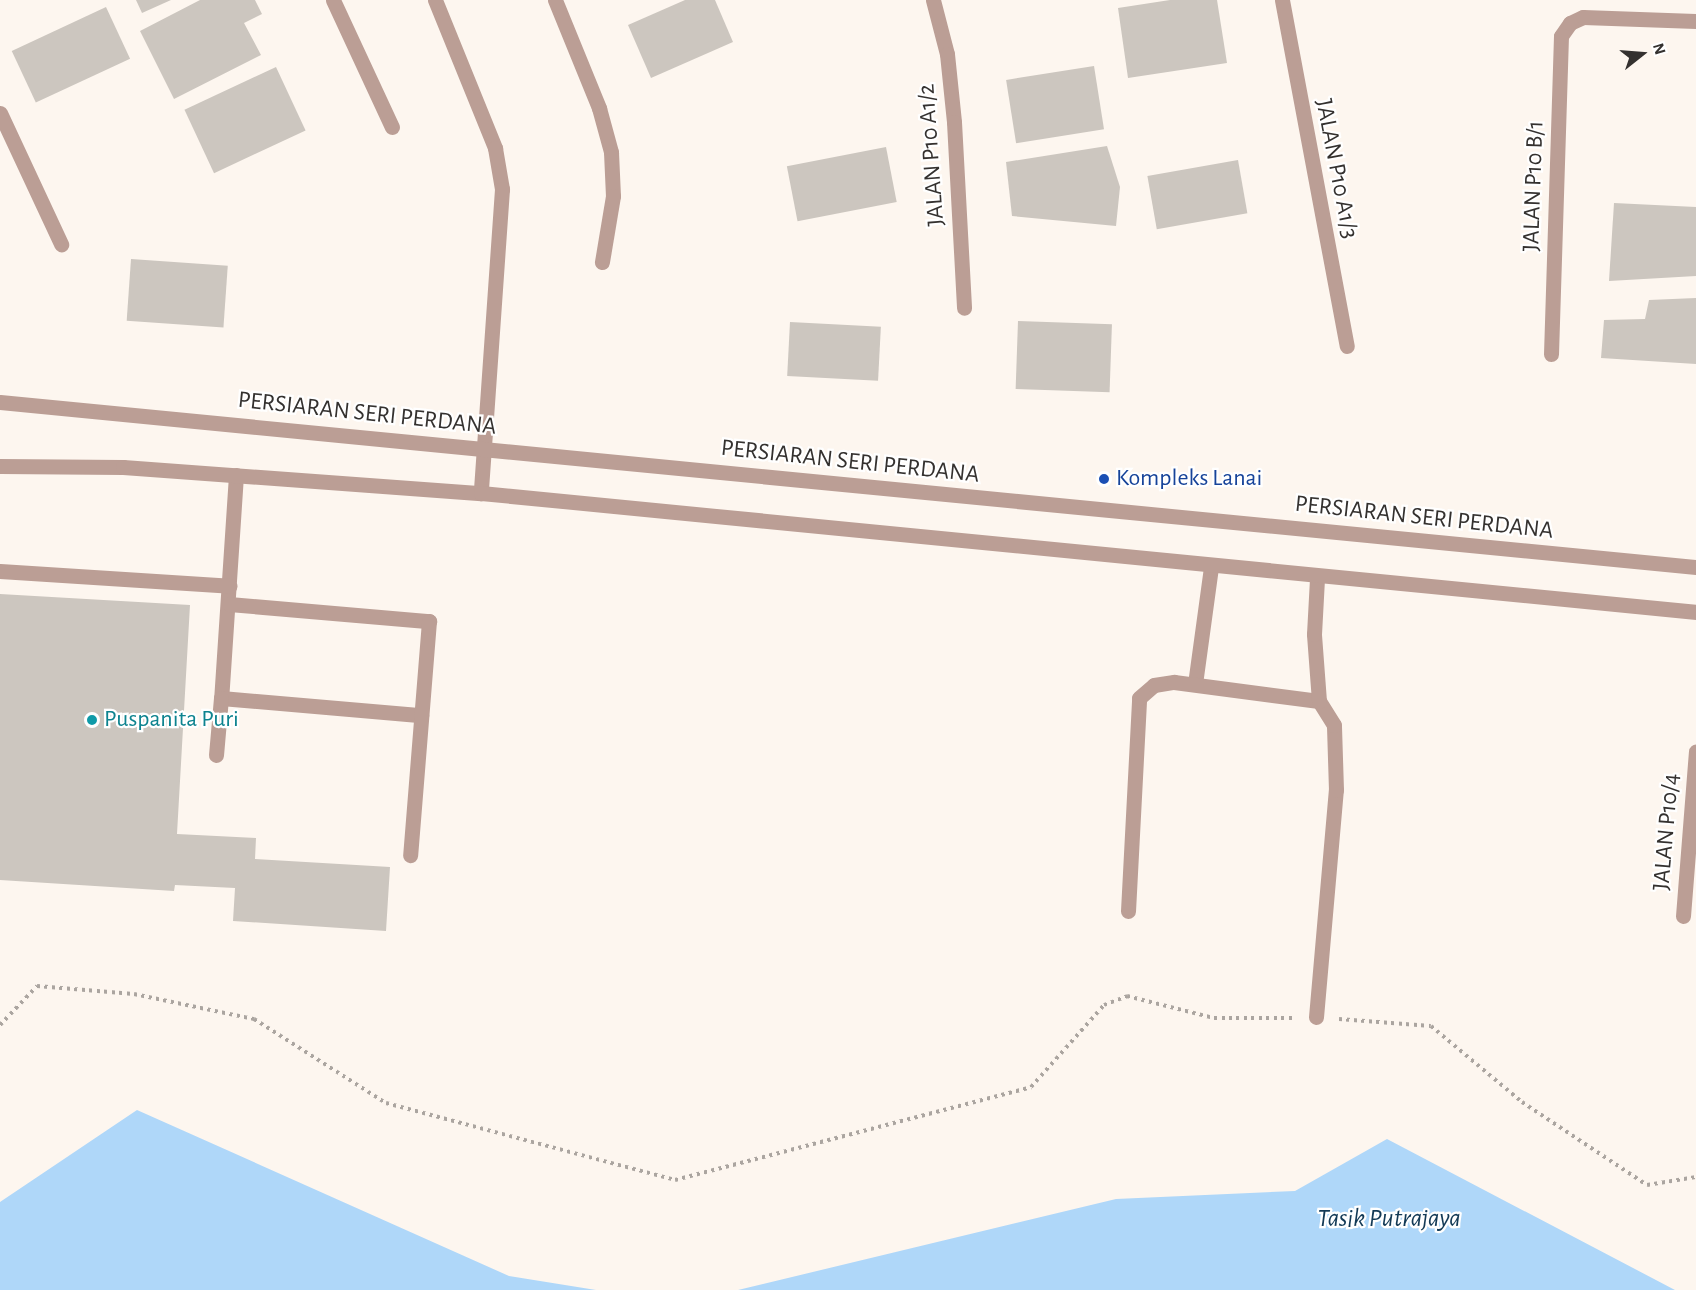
<!DOCTYPE html>
<style>
body{margin:0}
#map{position:relative;width:1696px;height:1290px;overflow:hidden;background:#fdf6ef;font-family:"Alegreya Sans",sans-serif}
div>[style]{position:absolute}
.water>*{inset:0;background:#afd7f9}
.building>*{inset:0;background:#ccc6bf;transform-origin:0 0}
.path>*{height:4px;margin-top:-2px;transform-origin:0;background:repeating-linear-gradient(90deg,#aba5a0 0 3px,transparent 0 7.5px)}
.service>*{height:15px;margin:-7.5px;padding:0 7.5px;transform-origin:7.5px;border-radius:7.5px;background:#bb9e95}
.minor>*{height:15px;margin:-7.5px;padding:0 7.5px;transform-origin:7.5px;border-radius:7.5px;background:#bb9e95}
.tertiary>*{height:15px;margin:-7.5px;padding:0 7.5px;transform-origin:7.5px;border-radius:7.5px;background:#bb9e95}
.dots>*{width:16px;height:16px;translate:-50% -50%;box-sizing:border-box;border:3px solid #fff;border-radius:50%}
span{translate:-50% -50%;white-space:nowrap;text-align:center;line-height:1.15;-webkit-text-stroke:4.5px #fff;paint-order:stroke}
.street-label{font-size:24px;color:#34312f}
.transit-label{font-size:24px;color:#164399}
.left{translate:0 -50%;text-align:left}
.culture-label{font-size:24px;color:#0d838f}
.water-label{font-size:26px;color:#133a56;font-style:italic}
.north{position:absolute;left:1612px;top:24px;width:60px;height:60px;-webkit-text-stroke:4px #fff;paint-order:stroke;rotate:73deg;font-size:16px;font-weight:700;line-height:24px;text-align:center;color:#34312f}
.north::after{content:'';display:block;margin:auto;width:21px;height:27px;background:#34312f;clip-path:polygon(50% 0,100% 100%,50% 72%,0 100%)}
</style>
<div id="map">
<div class="water">
<div style="clip-path:polygon(137px 1110px,509px 1276px,596px 1290px,0 1290px,0 1202px)"></div>
<div style="clip-path:polygon(1387px 1139px,1675px 1290px,738px 1290px,1116px 1199px,1295px 1191px)"></div>
</div>
<div class="building">
<div style="clip-path:polygon(136px 0,171px 0,142px 13px)"></div>
<div style="clip-path:polygon(200px 0,255px 0,262px 14px,244px 23px,261px 55px,174px 99px,140px 31px)"></div>
<div style="clip-path:polygon(685px 0,715px 0,733px 42px,651px 78px,628px 25px)"></div>
<div style="clip-path:polygon(1170px 0,1217px 0,1227px 63px,1128px 78px,1118px 8px)"></div>
<div style="left:106px;top:7px;width:57px;height:104px;rotate:65deg"></div>
<div style="left:1094px;top:66px;width:64px;height:89px;rotate:81deg"></div>
<div style="left:276px;top:67px;width:70px;height:101px;rotate:65deg"></div>
<div style="clip-path:polygon(1107px 146px,1120px 187px,1116px 226px,1012px 216px,1006px 162px)"></div>
<div style="left:886px;top:147px;width:56px;height:101px;rotate:79deg"></div>
<div style="left:1238px;top:160px;width:54px;height:92px;rotate:80deg"></div>
<div style="clip-path:polygon(1614px 203px,1696px 207px,1696px 276px,1609px 281px)"></div>
<div style="left:131px;top:259px;width:97px;height:62px;rotate:4deg"></div>
<div style="clip-path:polygon(1696px 298px,1696px 364px,1601px 358px,1604px 320px,1645px 319px,1649px 300px)"></div>
<div style="left:1018px;top:321px;width:94px;height:68px;rotate:2deg"></div>
<div style="left:790px;top:322px;width:91px;height:54px;rotate:3deg"></div>
<div style="clip-path:polygon(0 594px,190px 605px,177px 834px,256px 838px,255px 859px,390px 867px,386px 931px,233px 921px,235px 888px,175px 885px,174px 891px,0 880px)"></div>
</div>
<div class="path">
<div style="left:1339px;top:1019px;width:92px;rotate:4.4deg"></div>
<div style="left:1431px;top:1026px;width:119px;rotate:39.9deg"></div>
<div style="left:1522px;top:1102px;width:150px;rotate:33.6deg"></div>
<div style="left:1647px;top:1185px;width:50px;rotate:-9.3deg"></div>
<div style="left:0;top:1025px;width:54px;rotate:-46.5deg"></div>
<div style="left:37px;top:986px;width:97px;rotate:4.7deg"></div>
<div style="left:134px;top:994px;width:123px;rotate:11.8deg"></div>
<div style="left:254px;top:1019px;width:156px;rotate:32.5deg"></div>
<div style="left:386px;top:1103px;width:299px;rotate:14.9deg"></div>
<div style="left:675px;top:1180px;width:368px;rotate:-14.6deg"></div>
<div style="left:1031px;top:1087px;width:110px;rotate:-48.3deg"></div>
<div style="left:1104px;top:1005px;width:25px;rotate:-21deg"></div>
<div style="left:1127px;top:996px;width:90px;rotate:14.2deg"></div>
<div style="left:1214px;top:1018px;width:81px"></div>
</div>
<div class="service">
<div style="left:236px;top:475px;width:224px;rotate:93.8deg"></div>
<div style="left:221px;top:698px;width:201px;rotate:4.9deg"></div>
<div style="left:0;top:571px;width:230px;rotate:3.7deg"></div>
<div style="left:229px;top:604px;width:201px;rotate:4.9deg"></div>
<div style="left:429px;top:621px;width:235px;rotate:94.6deg"></div>
<div style="left:1195px;top:684px;width:118px;rotate:-82.2deg"></div>
<div style="left:216px;top:755px;width:57px;rotate:-85deg"></div>
<div style="left:1128px;top:911px;width:213px;rotate:-87deg"></div>
<div style="left:1139px;top:698px;width:20px;rotate:-41deg"></div>
<div style="left:1154px;top:685px;width:20px;rotate:-9deg"></div>
<div style="left:1174px;top:682px;width:146px;rotate:7.5deg"></div>
<div style="left:1683px;top:916px;width:165px;rotate:-85.5deg"></div>
<div style="left:1316px;top:1017px;width:228px;rotate:-85deg"></div>
<div style="left:1336px;top:790px;width:65px;rotate:-91.8deg"></div>
<div style="left:1334px;top:725px;width:28px;rotate:-122deg"></div>
<div style="left:1319px;top:701px;width:67px;rotate:-94.3deg"></div>
<div style="left:1314px;top:634px;width:56px;rotate:-86.9deg"></div>
</div>
<div class="minor">
<div style="left:333px;top:0;width:140px;rotate:65.1deg"></div>
<div style="left:435px;top:0;width:160px;rotate:67.9deg"></div>
<div style="left:495px;top:148px;width:42px;rotate:80.3deg"></div>
<div style="left:502px;top:189px;width:305px;rotate:94deg"></div>
<div style="left:555px;top:0;width:117px;rotate:67.8deg"></div>
<div style="left:599px;top:108px;width:46px;rotate:74.7deg"></div>
<div style="left:611px;top:152px;width:44px;rotate:87.4deg"></div>
<div style="left:613px;top:196px;width:67px;rotate:99.5deg"></div>
<div style="left:933px;top:0;width:56px;rotate:75.5deg"></div>
<div style="left:947px;top:54px;width:68px;rotate:84.1deg"></div>
<div style="left:954px;top:122px;width:186px;rotate:86.9deg"></div>
<div style="left:1282px;top:0;width:352px;rotate:79.4deg"></div>
<div style="left:0;top:113px;width:145px;rotate:65deg"></div>
<div style="left:1551px;top:354px;width:318px;rotate:-88.2deg"></div>
<div style="left:1561px;top:36px;width:16px;rotate:-55deg"></div>
<div style="left:1570px;top:23px;width:14px;rotate:-25deg"></div>
<div style="left:1583px;top:17px;width:113px;rotate:2deg"></div>
</div>
<div class="tertiary">
<div style="left:0;top:402px;width:1704px;rotate:5.56deg"></div>
<div style="left:0;top:466px;width:123px;rotate:0.5deg"></div>
<div style="left:123px;top:467px;width:359px;rotate:4.2deg"></div>
<div style="left:481px;top:493px;width:1221px;rotate:5.59deg"></div>
</div>
<div class="dots">
<div style="left:1104px;top:479px;background:#1a4fb4"></div>
<div style="left:92px;top:720px;background:#0f9aa8"></div>
</div>
<div class="street-label">
<span style="left:932px;top:155px;rotate:-94deg">JALAN P10 A1/2</span>
<span style="left:1336px;top:169px;rotate:79deg">JALAN P10 A1/3</span>
<span style="left:1534px;top:186px;rotate:-88deg">JALAN P10 B/1</span>
<span style="left:367px;top:414px;rotate:6deg">PERSIARAN SERI PERDANA</span>
<span style="left:850px;top:462px;rotate:6deg">PERSIARAN SERI PERDANA</span>
<span style="left:1424px;top:518px;rotate:6deg">PERSIARAN SERI PERDANA</span>
<span style="left:1667px;top:832px;rotate:-85deg">JALAN P10/4</span>
</div>
<div class="transit-label">
<span class="left" style="left:1116px;top:479px">Kompleks Lanai</span>
</div>
<div class="culture-label">
<span class="left" style="left:104px;top:720px">Puspanita Puri</span>
</div>
<div class="water-label">
<span style="left:1389px;top:1219px">Tasik Putrajaya</span>
</div>
<div class="north">N</div>
</div>
